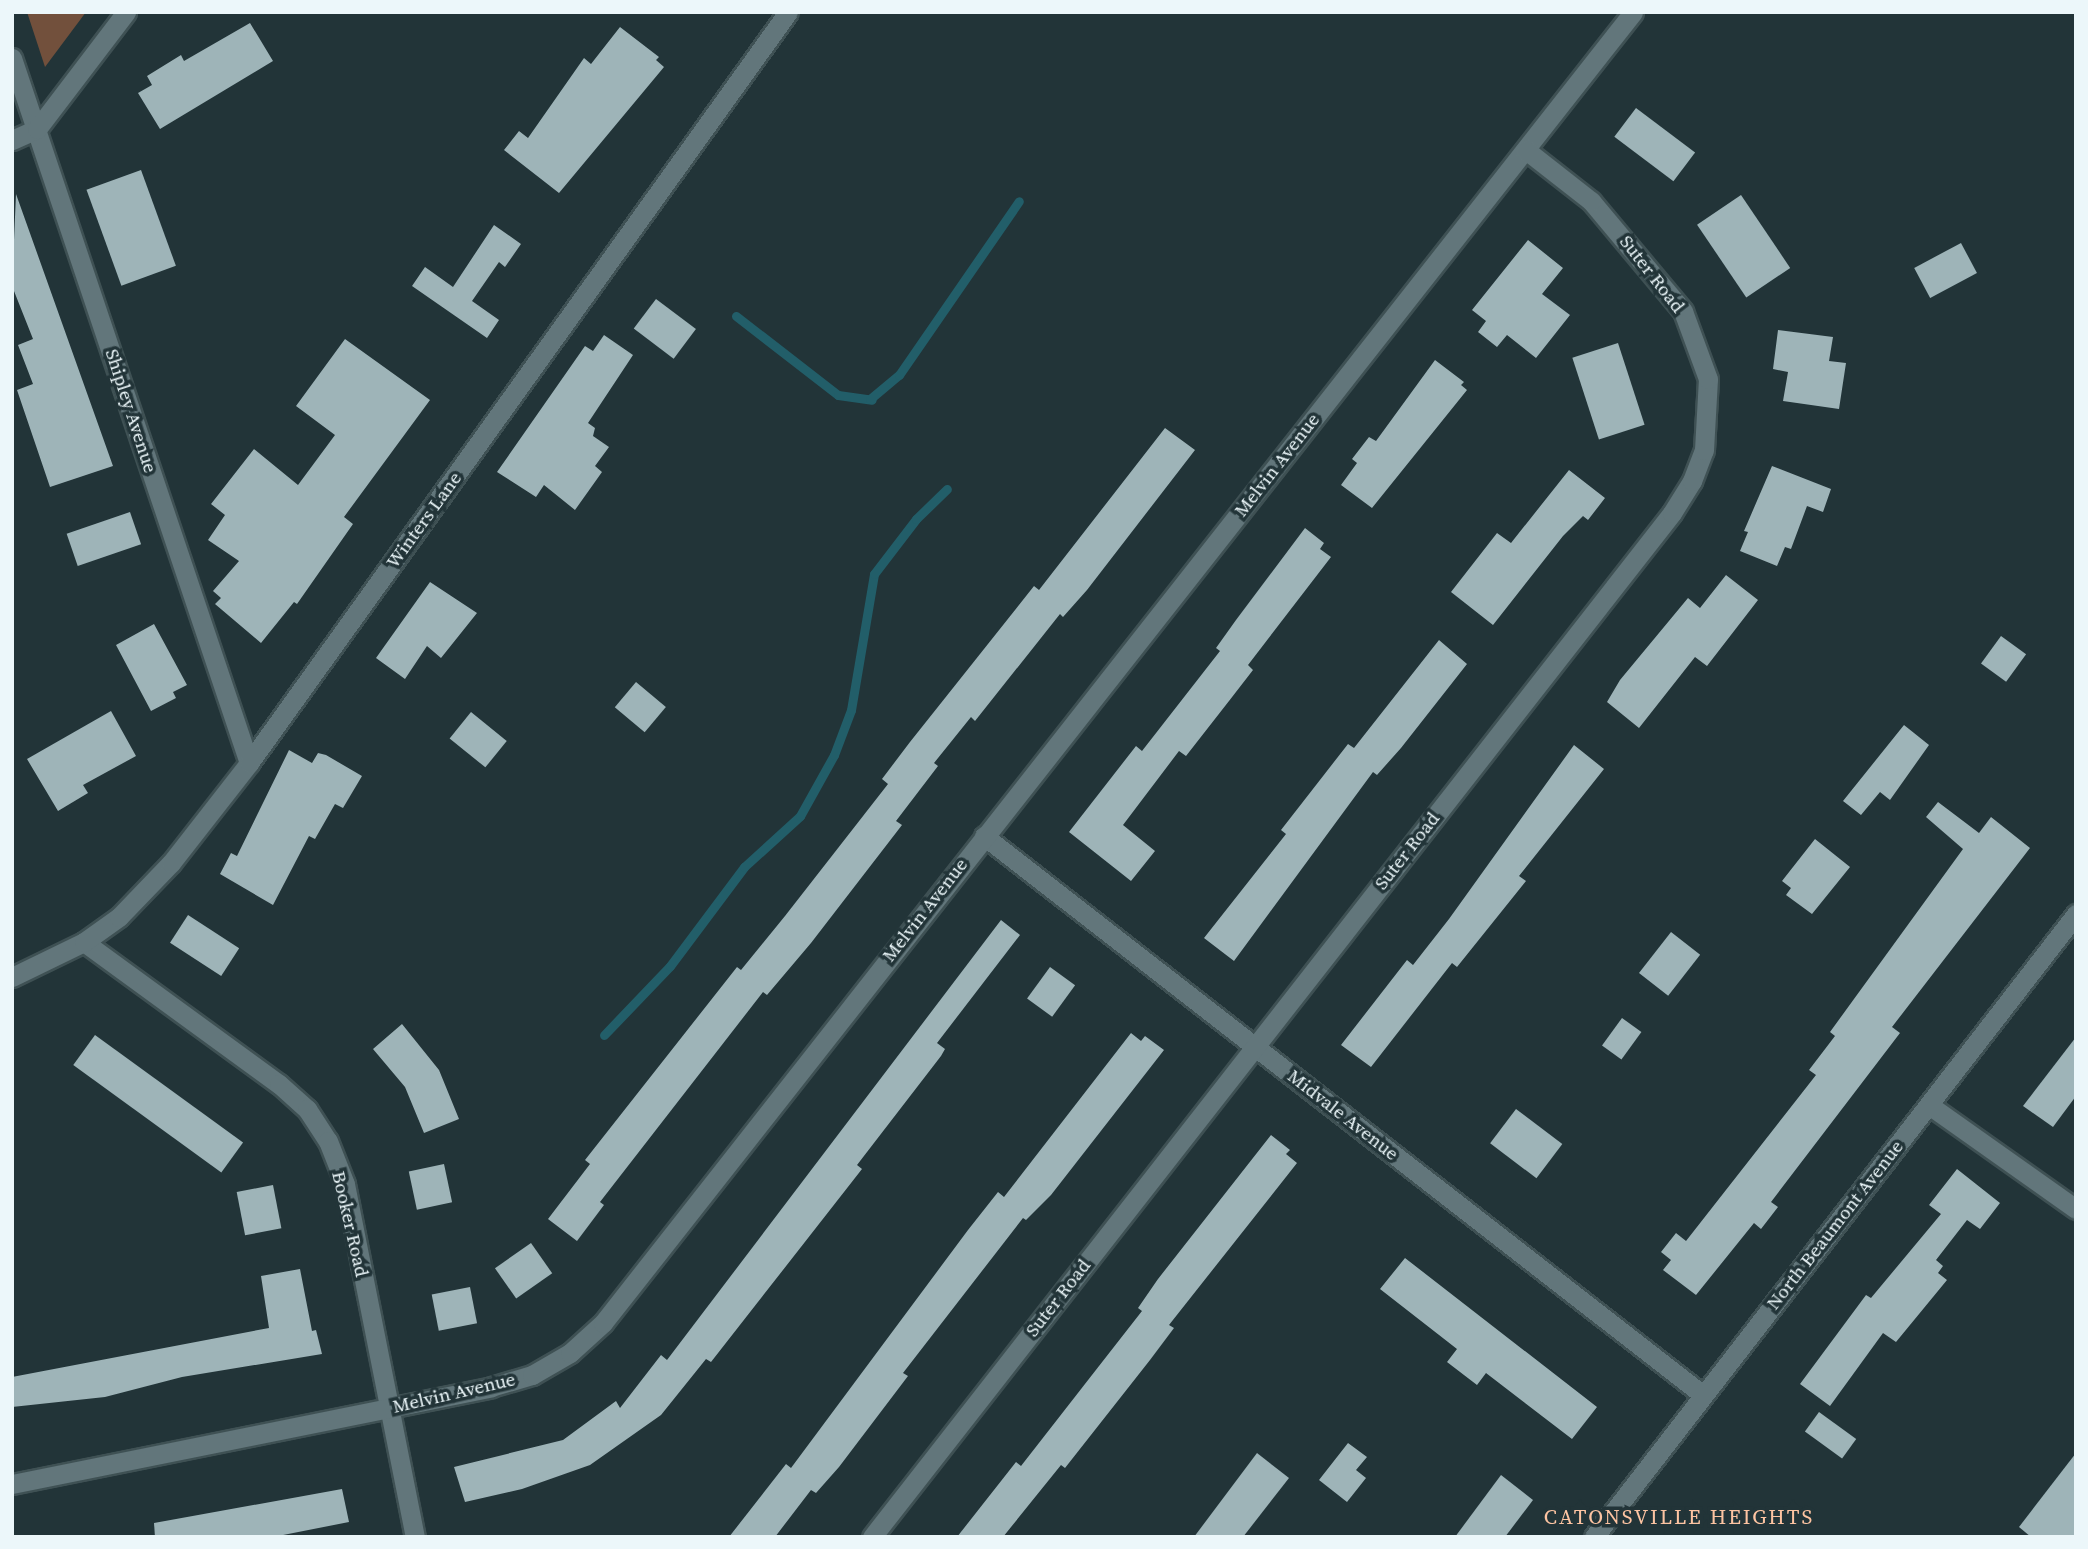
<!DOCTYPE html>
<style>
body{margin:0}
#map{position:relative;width:2088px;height:1549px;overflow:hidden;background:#223438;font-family:"Source Serif 4",serif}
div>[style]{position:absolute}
.green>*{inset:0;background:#72503c}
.stream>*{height:9px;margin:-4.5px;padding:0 4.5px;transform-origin:4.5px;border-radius:4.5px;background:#225e69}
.building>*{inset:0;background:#9eb4b8;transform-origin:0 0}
.roads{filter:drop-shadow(2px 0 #3f5154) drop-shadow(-2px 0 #3f5154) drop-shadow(0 2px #3f5154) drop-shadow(0 -2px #3f5154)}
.minor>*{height:19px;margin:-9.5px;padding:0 9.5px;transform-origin:9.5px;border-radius:9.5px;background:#62767b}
.tertiary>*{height:19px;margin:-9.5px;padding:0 9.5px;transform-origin:9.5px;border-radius:9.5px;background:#62767b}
span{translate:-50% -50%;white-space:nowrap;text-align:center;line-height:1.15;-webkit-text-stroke:7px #223438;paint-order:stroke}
.street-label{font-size:19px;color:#ecf7fa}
.neighbourhood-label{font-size:21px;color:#fdc4a2;letter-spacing:2px}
.frame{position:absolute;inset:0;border:14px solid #ecf7fa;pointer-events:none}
</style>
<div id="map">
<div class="green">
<div style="clip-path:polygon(27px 12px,86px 12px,45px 67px)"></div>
</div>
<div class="stream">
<div style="left:736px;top:316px;width:129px;rotate:37.8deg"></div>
<div style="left:838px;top:395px;width:34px;rotate:8deg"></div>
<div style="left:870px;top:399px;width:38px;rotate:-40deg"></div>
<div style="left:899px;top:375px;width:211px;rotate:-55.4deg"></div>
<div style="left:604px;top:1035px;width:95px;rotate:-46.3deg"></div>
<div style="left:670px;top:966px;width:124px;rotate:-53.2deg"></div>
<div style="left:744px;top:867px;width:76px;rotate:-42.3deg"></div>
<div style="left:800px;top:816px;width:70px;rotate:-60.9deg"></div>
<div style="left:834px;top:755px;width:48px;rotate:-69.3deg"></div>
<div style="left:851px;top:710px;width:138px;rotate:-80.4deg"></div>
<div style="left:874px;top:574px;width:69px;rotate:-52.6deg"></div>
<div style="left:916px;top:519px;width:43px;rotate:-44.1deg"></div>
</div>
<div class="building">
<div style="clip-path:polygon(250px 23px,273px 61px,160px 129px,138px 93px,152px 85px,147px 76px,181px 55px,184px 61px)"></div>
<div style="clip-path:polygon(620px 27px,659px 57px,656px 60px,664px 67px,559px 193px,504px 150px,519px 131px,528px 138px,584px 58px,591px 64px)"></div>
<div style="left:1636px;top:108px;width:74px;height:36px;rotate:37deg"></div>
<div style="left:141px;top:170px;width:102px;height:58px;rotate:70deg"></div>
<div style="clip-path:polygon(16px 194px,113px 466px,50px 487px,17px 390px,33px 384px,18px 345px,33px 339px,12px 286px)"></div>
<div style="left:1741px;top:195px;width:88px;height:53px;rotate:56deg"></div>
<div style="clip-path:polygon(494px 225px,521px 244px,505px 267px,499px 262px,472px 301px,499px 320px,487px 338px,412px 286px,425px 267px,453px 287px)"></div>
<div style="clip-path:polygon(1528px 240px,1563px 268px,1542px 294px,1570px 315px,1536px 358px,1507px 335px,1497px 347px,1478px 332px,1486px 321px,1472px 310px)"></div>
<div style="left:1961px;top:243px;width:34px;height:53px;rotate:62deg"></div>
<div style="left:656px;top:299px;width:50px;height:37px;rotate:37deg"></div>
<div style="clip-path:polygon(1778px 330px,1833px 337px,1829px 361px,1846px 363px,1839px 409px,1783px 401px,1788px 372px,1773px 369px)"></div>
<div style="clip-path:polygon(604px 335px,633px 355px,588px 423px,595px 428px,593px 436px,609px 447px,595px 466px,602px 472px,575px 510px,544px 485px,536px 497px,497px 472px,585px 346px,593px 351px)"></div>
<div style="clip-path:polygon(345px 339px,430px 400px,344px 517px,353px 524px,297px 604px,294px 602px,261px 643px,215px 604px,221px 598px,213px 591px,239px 561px,208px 540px,225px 515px,211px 504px,254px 449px,298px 485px,335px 435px,296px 406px)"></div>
<div style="left:1618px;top:343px;width:86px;height:48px;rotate:72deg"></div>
<div style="clip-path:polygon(1435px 360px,1464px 382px,1461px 385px,1467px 390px,1372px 508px,1341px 485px,1357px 463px,1352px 459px,1369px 437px,1376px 441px)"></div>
<div style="clip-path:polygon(1165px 428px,1195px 450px,1087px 590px,1063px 617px,1060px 614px,975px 721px,971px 717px,934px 763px,938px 766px,896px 821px,902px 825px,811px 943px,767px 995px,763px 992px,600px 1202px,604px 1205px,577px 1241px,548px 1219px,590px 1164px,585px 1160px,737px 967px,741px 970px,785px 916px,888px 784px,882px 779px,910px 742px,1034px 586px,1039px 590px)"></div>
<div style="clip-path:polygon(1772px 466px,1831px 489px,1823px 512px,1807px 506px,1791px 549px,1785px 547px,1777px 566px,1740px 551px,1748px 532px,1744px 531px)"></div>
<div style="clip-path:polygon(1569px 470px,1605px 498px,1588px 520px,1583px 516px,1563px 536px,1493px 625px,1451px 592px,1497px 533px,1511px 543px)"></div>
<div style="left:130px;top:512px;width:34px;height:67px;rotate:71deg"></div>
<div style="clip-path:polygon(1305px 528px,1324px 543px,1320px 549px,1331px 557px,1248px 665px,1253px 670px,1229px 701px,1186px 756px,1179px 751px,1123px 825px,1155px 851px,1131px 881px,1069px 832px,1136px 746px,1142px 751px,1220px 651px,1216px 648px,1236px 620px)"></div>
<div style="clip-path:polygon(1726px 575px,1758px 600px,1707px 666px,1695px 657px,1639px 728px,1607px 702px,1620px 680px,1688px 598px,1700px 608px)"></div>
<div style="clip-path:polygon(430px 582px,477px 613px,441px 658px,427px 646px,405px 679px,376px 658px)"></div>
<div style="clip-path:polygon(154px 624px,187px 685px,173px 692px,176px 698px,151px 711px,116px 645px)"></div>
<div style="left:2001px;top:636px;width:31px;height:34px;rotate:36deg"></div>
<div style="clip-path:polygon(1439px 640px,1467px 664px,1401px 748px,1377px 775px,1373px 772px,1234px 961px,1204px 938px,1286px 834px,1281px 830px,1348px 744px,1354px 748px)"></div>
<div style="left:636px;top:682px;width:39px;height:33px;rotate:40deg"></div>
<div style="clip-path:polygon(111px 711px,136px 756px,83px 785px,88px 793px,58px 811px,27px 759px)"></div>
<div style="left:471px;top:712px;width:46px;height:34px;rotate:39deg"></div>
<div style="clip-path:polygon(1904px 725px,1929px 745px,1890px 800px,1880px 792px,1861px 815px,1843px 801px)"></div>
<div style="clip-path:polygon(1574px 745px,1604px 769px,1519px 876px,1526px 881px,1457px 967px,1452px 963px,1371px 1067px,1341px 1045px,1407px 960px,1413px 965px,1449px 919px)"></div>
<div style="clip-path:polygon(289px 750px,312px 763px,318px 753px,326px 755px,362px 776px,343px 808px,335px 804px,315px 839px,309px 836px,273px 905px,220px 874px,231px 853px,237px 856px)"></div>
<div style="clip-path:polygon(1938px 802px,1979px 833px,1991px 817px,2030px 848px,1892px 1027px,1900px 1033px,1771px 1202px,1778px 1207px,1761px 1229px,1754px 1223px,1696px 1295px,1663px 1270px,1671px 1260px,1661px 1252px,1676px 1233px,1686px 1241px,1816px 1075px,1809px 1070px,1835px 1036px,1830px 1032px,1963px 849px,1926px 817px)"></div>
<div style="clip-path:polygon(1815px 839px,1850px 867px,1812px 914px,1786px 895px,1791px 888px,1782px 881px)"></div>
<div style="left:188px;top:915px;width:61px;height:33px;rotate:33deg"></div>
<div style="clip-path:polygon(1001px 920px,1020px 935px,937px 1043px,945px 1049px,941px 1056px,857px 1165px,862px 1169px,711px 1362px,706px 1359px,661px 1415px,590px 1465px,522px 1489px,465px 1502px,454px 1467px,563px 1440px,616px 1401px,620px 1408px,661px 1355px,667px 1360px)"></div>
<div style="left:1671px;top:932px;width:37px;height:52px;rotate:38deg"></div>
<div style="left:1050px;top:967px;width:31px;height:39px;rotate:36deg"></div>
<div style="left:1622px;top:1018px;width:24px;height:34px;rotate:36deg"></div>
<div style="clip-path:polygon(402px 1024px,439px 1070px,459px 1119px,424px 1133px,405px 1087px,373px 1049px)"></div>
<div style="clip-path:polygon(1131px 1033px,1141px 1041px,1145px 1036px,1164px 1050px,1051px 1195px,1026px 1220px,1023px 1218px,903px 1373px,908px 1376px,839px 1467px,816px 1493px,811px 1490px,775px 1537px,729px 1537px,786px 1464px,791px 1468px,968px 1230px,998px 1192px,1004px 1197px)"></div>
<div style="left:95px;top:1035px;width:183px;height:37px;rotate:36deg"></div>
<div style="clip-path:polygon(2076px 1037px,2076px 1096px,2053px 1127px,2023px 1106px)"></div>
<div style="left:1516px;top:1109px;width:58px;height:43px;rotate:37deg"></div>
<div style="clip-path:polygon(1271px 1135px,1290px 1150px,1286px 1154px,1297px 1163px,1169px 1325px,1174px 1328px,1150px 1360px,1065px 1468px,1061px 1465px,1003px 1537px,957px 1537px,1016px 1462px,1021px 1466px,1099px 1366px,1142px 1311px,1138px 1308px,1158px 1279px)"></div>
<div style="left:444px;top:1164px;width:39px;height:36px;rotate:78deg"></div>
<div style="clip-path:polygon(1957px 1169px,2000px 1203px,1980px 1229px,1967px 1220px,1936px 1260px,1943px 1266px,1938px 1273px,1947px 1280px,1896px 1342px,1883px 1333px,1830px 1406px,1800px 1384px,1866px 1295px,1871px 1298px,1941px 1214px,1929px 1205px)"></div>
<div style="left:273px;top:1185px;width:44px;height:37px;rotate:79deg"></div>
<div style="left:531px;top:1243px;width:37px;height:44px;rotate:55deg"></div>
<div style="clip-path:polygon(1405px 1258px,1597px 1407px,1572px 1439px,1486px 1373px,1477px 1385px,1447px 1362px,1457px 1349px,1380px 1289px)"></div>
<div style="clip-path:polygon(300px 1269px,312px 1331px,316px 1330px,322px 1354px,182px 1377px,105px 1397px,12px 1407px,12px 1377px,269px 1328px,261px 1276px)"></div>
<div style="left:470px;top:1287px;width:37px;height:39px;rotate:79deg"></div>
<div style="left:1819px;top:1412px;width:46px;height:24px;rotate:36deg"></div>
<div style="clip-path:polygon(1348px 1443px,1367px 1457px,1356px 1470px,1366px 1478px,1347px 1502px,1319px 1480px)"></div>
<div style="clip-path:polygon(1257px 1453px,1289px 1478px,1243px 1537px,1194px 1537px)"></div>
<div style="clip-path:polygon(2076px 1453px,2076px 1537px,2031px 1537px,2019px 1527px)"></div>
<div style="clip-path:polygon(1501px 1475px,1533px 1500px,1505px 1537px,1455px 1537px)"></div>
<div style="clip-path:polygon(342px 1489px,349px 1522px,273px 1537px,155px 1537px,154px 1523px)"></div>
</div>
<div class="roads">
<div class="minor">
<div style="left:12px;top:58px;width:744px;rotate:71.42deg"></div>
<div style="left:12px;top:140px;width:27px;rotate:-24deg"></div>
<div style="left:37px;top:129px;width:147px;rotate:-52.7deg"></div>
<div style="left:984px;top:836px;width:911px;rotate:37.86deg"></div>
<div style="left:84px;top:942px;width:241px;rotate:36.1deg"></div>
<div style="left:279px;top:1084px;width:38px;rotate:42deg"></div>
<div style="left:307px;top:1109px;width:38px;rotate:57deg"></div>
<div style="left:328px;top:1141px;width:46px;rotate:68.4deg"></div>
<div style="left:345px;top:1184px;width:360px;rotate:78.8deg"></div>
<div style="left:1929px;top:1105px;width:180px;rotate:35.3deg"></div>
<div style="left:12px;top:1484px;width:489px;rotate:-11.4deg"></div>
<div style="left:491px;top:1387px;width:43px;rotate:-16.3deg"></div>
<div style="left:532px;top:1375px;width:44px;rotate:-30.1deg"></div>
<div style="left:570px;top:1353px;width:45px;rotate:-42.3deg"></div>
<div style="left:603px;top:1323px;width:1667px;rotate:-51.84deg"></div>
<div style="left:872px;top:1537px;width:1299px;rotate:-52deg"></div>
<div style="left:1672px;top:513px;width:38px;rotate:-58deg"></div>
<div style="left:1692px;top:481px;width:33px;rotate:-69deg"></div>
<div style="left:1704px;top:450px;width:71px;rotate:-86.8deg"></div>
<div style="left:1708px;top:379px;width:72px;rotate:-110.2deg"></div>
<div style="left:1683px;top:311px;width:143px;rotate:-129.9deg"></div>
<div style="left:1591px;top:201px;width:83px;rotate:-141.9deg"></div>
<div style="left:1594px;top:1537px;width:788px;rotate:-52.27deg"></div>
</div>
<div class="tertiary">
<div style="left:12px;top:977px;width:80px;rotate:-25.9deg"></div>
<div style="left:84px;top:942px;width:43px;rotate:-35.5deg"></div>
<div style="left:119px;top:917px;width:75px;rotate:-46.1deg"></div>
<div style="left:171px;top:863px;width:127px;rotate:-52deg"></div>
<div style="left:249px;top:763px;width:924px;rotate:-54.33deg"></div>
</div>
</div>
<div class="street-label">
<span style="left:1652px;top:274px;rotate:52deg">Suter Road</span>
<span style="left:131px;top:411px;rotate:72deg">Shipley Avenue</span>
<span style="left:1277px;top:465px;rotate:-52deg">Melvin Avenue</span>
<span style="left:424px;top:520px;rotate:-54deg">Winters Lane</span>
<span style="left:1407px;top:851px;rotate:-52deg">Suter Road</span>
<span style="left:925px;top:910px;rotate:-52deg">Melvin Avenue</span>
<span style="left:1343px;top:1115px;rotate:38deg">Midvale Avenue</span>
<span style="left:350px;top:1224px;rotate:77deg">Booker Road</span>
<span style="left:1835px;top:1225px;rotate:-52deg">North Beaumont Avenue</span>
<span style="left:1058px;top:1298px;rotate:-52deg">Suter Road</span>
<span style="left:454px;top:1393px;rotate:-13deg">Melvin Avenue</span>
</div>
<div class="neighbourhood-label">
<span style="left:1679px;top:1517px">CATONSVILLE HEIGHTS</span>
</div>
<div class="frame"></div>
</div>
